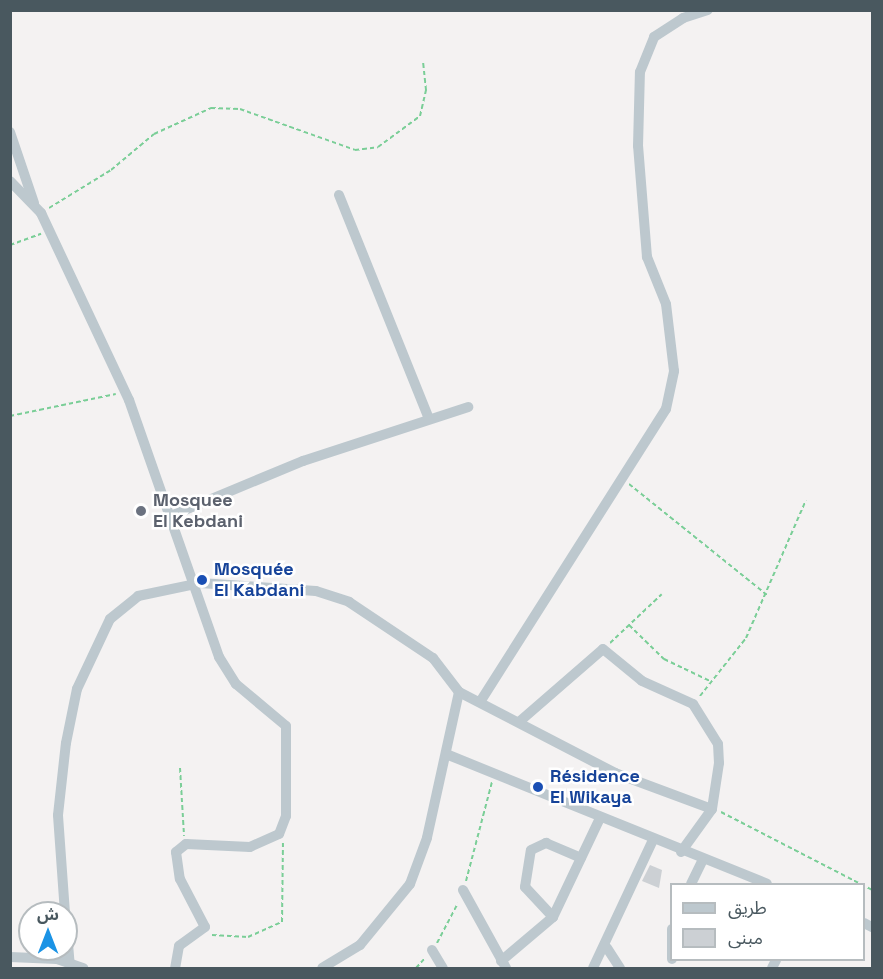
<!DOCTYPE html>
<meta charset="utf-8">
<style>
body{margin:0}
#map{position:relative;width:883px;height:979px;overflow:hidden;background:#f4f2f2;font-family:"Space Grotesk","Noto Sans Arabic",sans-serif}
div>[style]{position:absolute}
.building>*{inset:0;background:#ccd0d4}
.path>*{height:2px;margin-top:-1px;transform-origin:0;background:repeating-linear-gradient(90deg,#7ace97 0 4.5px,transparent 0 7.5px)}
.minor>*{height:10px;margin:-5px;padding:0 5px;transform-origin:5px;border-radius:5px;background:#bdc8ce}
.dots>*{width:16px;height:16px;translate:-50% -50%;box-sizing:border-box;border:3px solid #fff;border-radius:50%}
span{translate:-50% -50%;white-space:nowrap;text-align:center;line-height:1.15;-webkit-text-stroke:5px #fff;paint-order:stroke}
.worship-label{font-size:18px;color:#5b616d;font-weight:700}
.left{translate:0 -50%;text-align:left}
.transit-label{font-size:18px;color:#164399;font-weight:700}
.frame{position:absolute;inset:0;border:12px solid #49585f;pointer-events:none}
.legend{position:absolute;left:670px;top:883px;width:195px;height:78px;box-sizing:border-box;background:#fff;border:2px solid #b6bcbf;margin:0;padding:8px 10px;list-style:none;font-size:18px;color:#49585f}
.legend li{display:flex;align-items:center;gap:12px;height:30px}
.legend b{width:30px;border:2px solid #b6bcbf}
.north{position:absolute;left:18px;top:901px;width:60px;height:60px;box-sizing:border-box;background:#fff;border:2px solid #b6bcbf;border-radius:50%;rotate:0deg;font-size:16px;font-weight:700;line-height:24px;text-align:center;color:#49585f}
.north::after{content:'';display:block;margin:auto;width:21px;height:27px;background:#1b93e5;clip-path:polygon(50% 0,100% 100%,50% 72%,0 100%)}
</style>
<div id="map">
<div class="building">
<div style="clip-path:polygon(650px 865px,662px 870px,659px 888px,642px 881px)"></div>
</div>
<div class="path">
<div style="left:49px;top:208px;width:73px;rotate:-31.5deg"></div>
<div style="left:111px;top:170px;width:56px;rotate:-39.9deg"></div>
<div style="left:154px;top:134px;width:63px;rotate:-24.5deg"></div>
<div style="left:211px;top:108px;width:29px;rotate:2deg"></div>
<div style="left:240px;top:109px;width:122px;rotate:19.6deg"></div>
<div style="left:355px;top:150px;width:23px;rotate:-7deg"></div>
<div style="left:378px;top:147px;width:52px;rotate:-36.4deg"></div>
<div style="left:420px;top:116px;width:27px;rotate:-77deg"></div>
<div style="left:426px;top:90px;width:28px;rotate:-96deg"></div>
<div style="left:10px;top:245px;width:33px;rotate:-20deg"></div>
<div style="left:10px;top:416px;width:108px;rotate:-11.7deg"></div>
<div style="left:629px;top:484px;width:177px;rotate:38.8deg"></div>
<div style="left:629px;top:625px;width:49px;rotate:44.2deg"></div>
<div style="left:664px;top:659px;width:53px;rotate:25.6deg"></div>
<div style="left:610px;top:643px;width:71px;rotate:-43.3deg"></div>
<div style="left:700px;top:696px;width:74px;rotate:-51.6deg"></div>
<div style="left:746px;top:638px;width:150px;rotate:-66.5deg"></div>
<div style="left:180px;top:768px;width:68px;rotate:86.6deg"></div>
<div style="left:721px;top:812px;width:170px;rotate:27.3deg"></div>
<div style="left:466px;top:881px;width:102px;rotate:-75.3deg"></div>
<div style="left:212px;top:935px;width:36px;rotate:3deg"></div>
<div style="left:248px;top:937px;width:37px;rotate:-24deg"></div>
<div style="left:282px;top:922px;width:79px;rotate:-89.3deg"></div>
<div style="left:437px;top:943px;width:45px;rotate:-62.3deg"></div>
<div style="left:416px;top:968px;width:12px;rotate:-48deg"></div>
</div>
<div class="minor">
<div style="left:10px;top:132px;width:75px;rotate:71.3deg"></div>
<div style="left:10px;top:181px;width:45px;rotate:45.9deg"></div>
<div style="left:41px;top:213px;width:207px;rotate:64.8deg"></div>
<div style="left:129px;top:400px;width:272px;rotate:70.7deg"></div>
<div style="left:219px;top:657px;width:32px;rotate:58deg"></div>
<div style="left:236px;top:684px;width:65px;rotate:40deg"></div>
<div style="left:286px;top:726px;width:90px;rotate:90deg"></div>
<div style="left:286px;top:816px;width:19px;rotate:111deg"></div>
<div style="left:279px;top:834px;width:32px;rotate:156deg"></div>
<div style="left:250px;top:847px;width:64px;rotate:-177.3deg"></div>
<div style="left:186px;top:844px;width:13px;rotate:141deg"></div>
<div style="left:176px;top:852px;width:27px;rotate:82deg"></div>
<div style="left:180px;top:879px;width:54px;rotate:62.5deg"></div>
<div style="left:205px;top:927px;width:32px;rotate:144deg"></div>
<div style="left:179px;top:946px;width:22px;rotate:100deg"></div>
<div style="left:339px;top:195px;width:241px;rotate:68.1deg"></div>
<div style="left:173px;top:515px;width:141px;rotate:-22.6deg"></div>
<div style="left:303px;top:461px;width:174px;rotate:-18.1deg"></div>
<div style="left:459px;top:692px;width:176px;rotate:27.4deg"></div>
<div style="left:615px;top:773px;width:103px;rotate:20.4deg"></div>
<div style="left:480px;top:702px;width:347px;rotate:-57.6deg"></div>
<div style="left:666px;top:409px;width:39px;rotate:-78deg"></div>
<div style="left:674px;top:371px;width:67px;rotate:-96.8deg"></div>
<div style="left:666px;top:304px;width:51px;rotate:-112deg"></div>
<div style="left:647px;top:257px;width:111px;rotate:-94.6deg"></div>
<div style="left:638px;top:146px;width:74px;rotate:-88.5deg"></div>
<div style="left:640px;top:72px;width:38px;rotate:-68deg"></div>
<div style="left:654px;top:37px;width:35px;rotate:-33deg"></div>
<div style="left:683px;top:18px;width:26px;rotate:-18deg"></div>
<div style="left:519px;top:722px;width:111px;rotate:-41deg"></div>
<div style="left:603px;top:649px;width:50px;rotate:39.4deg"></div>
<div style="left:642px;top:681px;width:56px;rotate:24.3deg"></div>
<div style="left:693px;top:704px;width:47px;rotate:58deg"></div>
<div style="left:718px;top:744px;width:19px;rotate:87deg"></div>
<div style="left:719px;top:763px;width:47px;rotate:98.7deg"></div>
<div style="left:712px;top:809px;width:53px;rotate:125.8deg"></div>
<div style="left:446px;top:754px;width:346px;rotate:22deg"></div>
<div style="left:691px;top:884px;width:25px;rotate:-64deg"></div>
<div style="left:463px;top:890px;width:89px;rotate:61.1deg"></div>
<div style="left:65px;top:913px;width:98px;rotate:-94.1deg"></div>
<div style="left:58px;top:815px;width:72px;rotate:-83.7deg"></div>
<div style="left:66px;top:743px;width:55px;rotate:-78.5deg"></div>
<div style="left:77px;top:689px;width:77px;rotate:-64.8deg"></div>
<div style="left:110px;top:619px;width:36px;rotate:-39deg"></div>
<div style="left:138px;top:596px;width:63px;rotate:-11.8deg"></div>
<div style="left:200px;top:583px;width:116px;rotate:3.9deg"></div>
<div style="left:316px;top:591px;width:35px;rotate:18deg"></div>
<div style="left:349px;top:602px;width:101px;rotate:33.7deg"></div>
<div style="left:433px;top:658px;width:43px;rotate:52.6deg"></div>
<div style="left:459px;top:692px;width:149px;rotate:102.4deg"></div>
<div style="left:427px;top:838px;width:49px;rotate:110.3deg"></div>
<div style="left:410px;top:884px;width:79px;rotate:129.3deg"></div>
<div style="left:360px;top:945px;width:44px;rotate:148.8deg"></div>
<div style="left:553px;top:917px;width:41px;rotate:-133deg"></div>
<div style="left:525px;top:887px;width:37px;rotate:-81deg"></div>
<div style="left:531px;top:850px;width:17px;rotate:-25deg"></div>
<div style="left:546px;top:843px;width:38px;rotate:23deg"></div>
<div style="left:66px;top:920px;width:48px;rotate:85.2deg"></div>
<div style="left:864px;top:923px;width:9px;rotate:27deg"></div>
<div style="left:672px;top:929px;width:30px;rotate:90deg"></div>
<div style="left:607px;top:948px;width:24px;rotate:57deg"></div>
<div style="left:432px;top:950px;width:21px;rotate:59deg"></div>
<div style="left:10px;top:957px;width:47px;rotate:2.4deg"></div>
<div style="left:57px;top:959px;width:28px;rotate:19deg"></div>
<div style="left:501px;top:961px;width:68px;rotate:-40.2deg"></div>
<div style="left:553px;top:917px;width:107px;rotate:-64.6deg"></div>
<div style="left:593px;top:968px;width:139px;rotate:-64.9deg"></div>
<div style="left:772px;top:968px;width:9px;rotate:-63deg"></div>
</div>
<div class="dots">
<div style="left:141px;top:511px;background:#6b7280"></div>
<div style="left:202px;top:580px;background:#1a4fb4"></div>
<div style="left:538px;top:787px;background:#1a4fb4"></div>
</div>
<div class="worship-label">
<span class="left" style="left:153px;top:511px">Mosquee<br>El Kebdani</span>
</div>
<div class="transit-label">
<span class="left" style="left:214px;top:580px">Mosquée<br>El Kabdani</span>
<span class="left" style="left:550px;top:787px">Résidence<br>El Wikaya</span>
</div>
<div class="frame"></div>
<ul class="legend">
<li><b style="height:8px;background:#bdc8ce"></b>طريق</li>
<li><b style="height:16px;background:#ccd0d4"></b>مبنى</li>
</ul>
<div class="north">ش</div>
</div>
